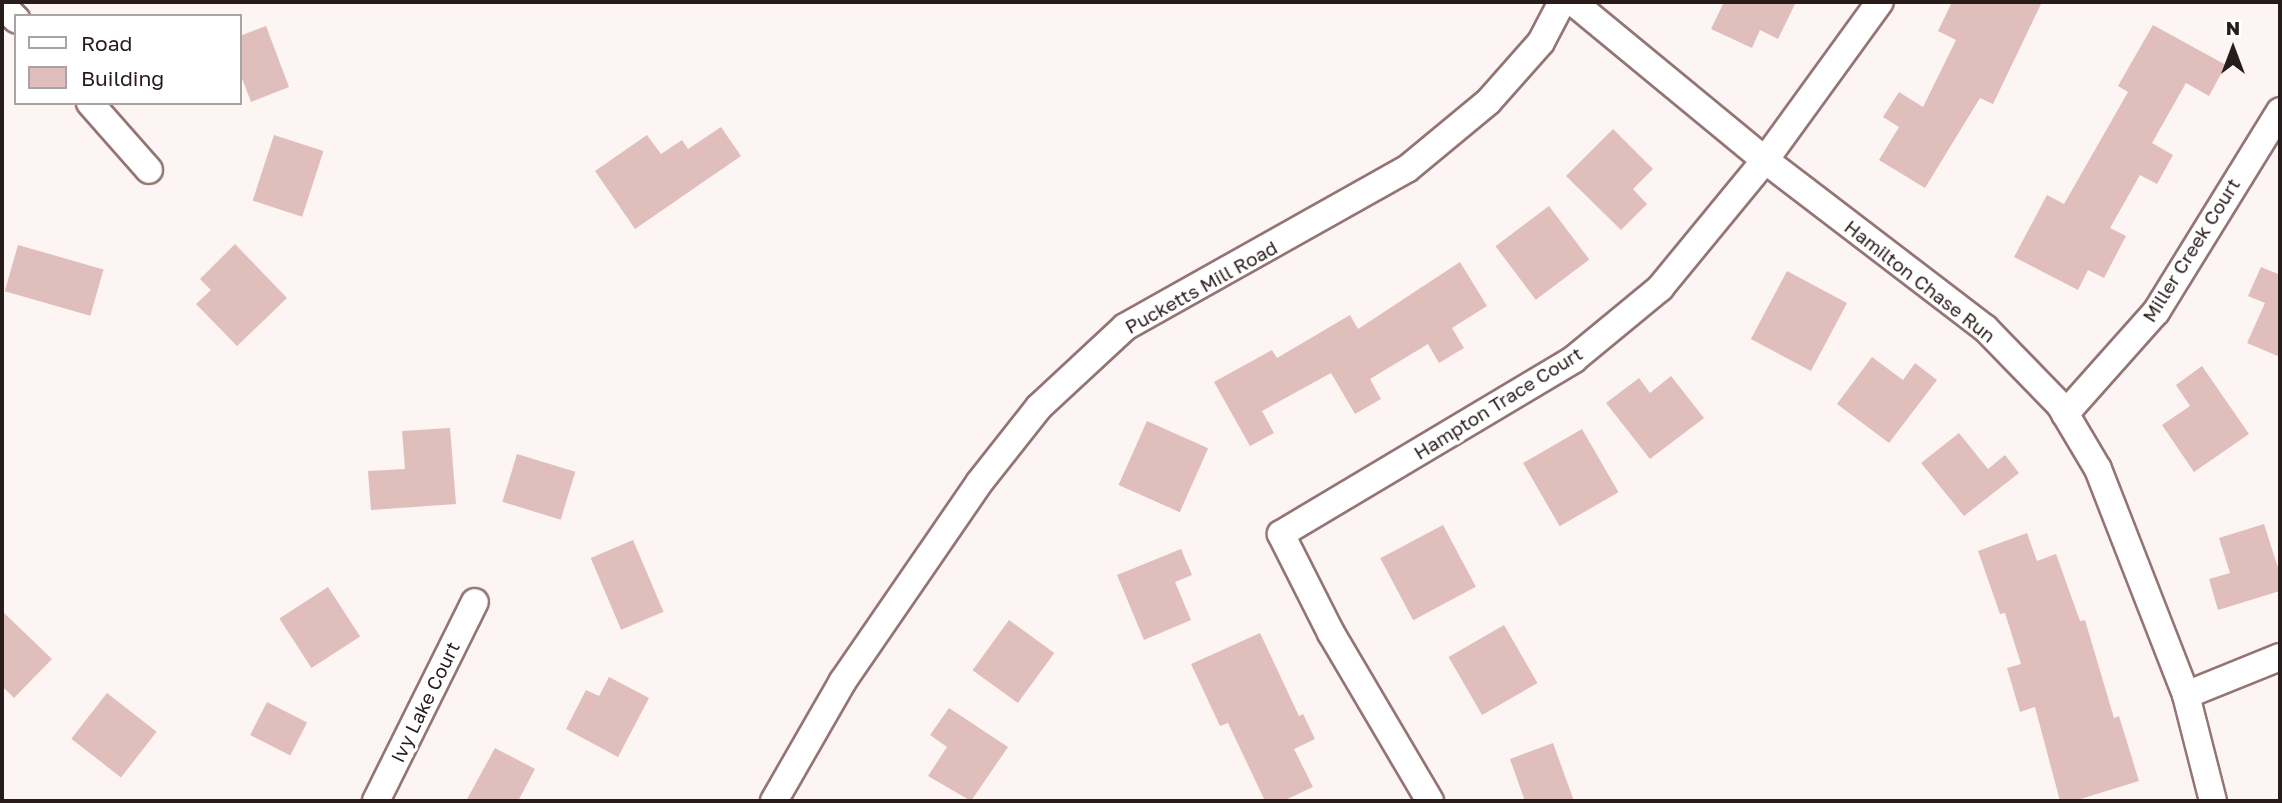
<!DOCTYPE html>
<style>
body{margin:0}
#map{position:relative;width:2282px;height:803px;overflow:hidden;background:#fcf5f4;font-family:"Golos Text",sans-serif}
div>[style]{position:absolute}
.building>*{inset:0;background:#e0bebb;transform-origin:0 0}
.roads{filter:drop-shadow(2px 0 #947573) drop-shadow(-2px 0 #947573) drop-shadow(0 2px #947573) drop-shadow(0 -2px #947573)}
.minor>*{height:26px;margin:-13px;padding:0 13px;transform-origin:13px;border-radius:13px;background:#fff}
span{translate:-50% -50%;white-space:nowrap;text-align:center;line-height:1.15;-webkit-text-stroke:6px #fff;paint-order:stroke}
.street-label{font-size:19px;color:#281c1b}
.frame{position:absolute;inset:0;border:4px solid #281c1b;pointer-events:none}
.legend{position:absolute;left:14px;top:14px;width:228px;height:91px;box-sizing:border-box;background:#fff;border:2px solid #a9a4a4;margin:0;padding:9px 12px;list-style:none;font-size:21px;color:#281c1b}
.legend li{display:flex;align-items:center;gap:14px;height:35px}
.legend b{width:35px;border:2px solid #a9a4a4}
.north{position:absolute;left:2198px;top:14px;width:70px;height:70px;-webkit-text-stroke:5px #fff;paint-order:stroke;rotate:0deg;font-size:19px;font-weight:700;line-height:28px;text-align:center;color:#281c1b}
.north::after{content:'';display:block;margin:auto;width:24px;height:32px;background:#281c1b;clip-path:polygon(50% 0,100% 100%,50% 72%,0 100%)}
</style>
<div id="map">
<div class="building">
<div style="clip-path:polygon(1724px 2px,1796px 2px,1778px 39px,1760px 30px,1752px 48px,1711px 29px)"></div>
<div style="clip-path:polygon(1952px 2px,2042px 2px,1993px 104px,1980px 98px,1925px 188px,1879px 160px,1899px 127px,1883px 117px,1899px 92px,1923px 107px,1956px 40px,1938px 31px)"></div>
<div style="clip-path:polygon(2153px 25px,2226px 65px,2209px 96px,2186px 83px,2152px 143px,2173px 155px,2157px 184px,2140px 175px,2110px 228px,2126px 236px,2104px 278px,2088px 270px,2078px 290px,2014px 257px,2047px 195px,2064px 204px,2128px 92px,2118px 86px)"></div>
<div style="clip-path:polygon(266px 26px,289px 87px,251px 102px,240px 73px,240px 36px)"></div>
<div style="clip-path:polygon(721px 127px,741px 156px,635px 229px,595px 171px,647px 135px,661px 154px,682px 140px,688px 149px)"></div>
<div style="clip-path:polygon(1613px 129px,1653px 169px,1633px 189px,1647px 204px,1621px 230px,1566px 176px)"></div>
<div style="left:274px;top:135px;width:52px;height:69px;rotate:18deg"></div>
<div style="left:1549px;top:206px;width:67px;height:67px;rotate:53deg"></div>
<div style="clip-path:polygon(235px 244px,287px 298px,237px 346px,196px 304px,211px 290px,200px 279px)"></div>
<div style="left:18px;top:245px;width:89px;height:48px;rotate:16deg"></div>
<div style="clip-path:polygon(1460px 262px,1487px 306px,1452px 328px,1464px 348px,1439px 363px,1428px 344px,1370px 379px,1381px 399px,1355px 414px,1331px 373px,1262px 411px,1274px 433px,1250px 446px,1214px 382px,1272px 350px,1277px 358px,1350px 315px,1358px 329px)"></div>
<div style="clip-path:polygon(2261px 267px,2278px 274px,2280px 268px,2280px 357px,2247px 343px,2265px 303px,2248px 296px)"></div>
<div style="left:1787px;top:271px;width:68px;height:77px;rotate:28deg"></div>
<div style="clip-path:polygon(1872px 357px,1903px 380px,1915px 363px,1937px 380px,1889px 443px,1837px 404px)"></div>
<div style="clip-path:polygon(2202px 366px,2249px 434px,2194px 472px,2162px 425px,2190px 406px,2176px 385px)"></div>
<div style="clip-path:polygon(1671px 376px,1704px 418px,1650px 459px,1606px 403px,1639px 378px,1650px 393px)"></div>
<div style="left:1147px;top:421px;width:67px;height:70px;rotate:24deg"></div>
<div style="clip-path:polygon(450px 428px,456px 504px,371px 510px,368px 471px,405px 469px,402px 431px)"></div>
<div style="left:1582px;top:429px;width:73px;height:68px;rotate:60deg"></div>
<div style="clip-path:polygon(1959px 433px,1988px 469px,2005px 455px,2019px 473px,1964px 516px,1921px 463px)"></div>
<div style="left:517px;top:454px;width:61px;height:50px;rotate:17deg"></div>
<div style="clip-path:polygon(2264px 524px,2280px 574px,2280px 591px,2218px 610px,2209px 579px,2230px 573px,2219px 538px)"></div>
<div style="left:1443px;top:525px;width:70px;height:71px;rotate:62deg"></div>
<div style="clip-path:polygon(2027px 533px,2037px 561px,2056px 554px,2080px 621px,2085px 620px,2114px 718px,2119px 716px,2139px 781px,2074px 801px,2060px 801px,2035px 707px,2020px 712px,2007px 668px,2021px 664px,2005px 613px,2000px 614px,1978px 551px)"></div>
<div style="left:633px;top:540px;width:78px;height:46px;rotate:67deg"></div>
<div style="clip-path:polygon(1181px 549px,1192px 575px,1175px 582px,1191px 620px,1144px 640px,1117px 575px)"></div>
<div style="left:328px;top:587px;width:59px;height:58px;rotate:57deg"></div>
<div style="clip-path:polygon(2px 611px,52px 659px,14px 698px,2px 686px)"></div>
<div style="left:1009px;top:620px;width:56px;height:62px;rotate:36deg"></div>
<div style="left:1504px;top:625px;width:67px;height:64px;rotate:60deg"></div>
<div style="clip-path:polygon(1260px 633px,1299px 716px,1303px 714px,1315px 739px,1294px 749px,1313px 787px,1283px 801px,1265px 801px,1228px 723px,1220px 726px,1191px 664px)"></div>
<div style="clip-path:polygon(609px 677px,649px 698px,618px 757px,566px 729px,586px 690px,599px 696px)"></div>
<div style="left:107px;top:693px;width:63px;height:58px;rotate:38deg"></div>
<div style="left:267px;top:702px;width:45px;height:37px;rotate:27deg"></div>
<div style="clip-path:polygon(949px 708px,1008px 747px,971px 801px,928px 776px,947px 747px,930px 735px)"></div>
<div style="clip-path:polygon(1553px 743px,1574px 801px,1525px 801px,1510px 759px)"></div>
<div style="clip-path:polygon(495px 748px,535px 769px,518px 801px,466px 801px)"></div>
</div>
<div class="roads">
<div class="minor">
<div style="left:1573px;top:2px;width:249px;rotate:39.5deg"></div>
<div style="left:1765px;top:160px;width:277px;rotate:37.4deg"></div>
<div style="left:1985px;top:328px;width:107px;rotate:45.8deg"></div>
<div style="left:2060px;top:405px;width:74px;rotate:59.3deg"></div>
<div style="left:2098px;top:469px;width:243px;rotate:68.7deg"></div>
<div style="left:2186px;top:695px;width:109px;rotate:75.7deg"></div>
<div style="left:2px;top:4px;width:21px;rotate:47deg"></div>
<div style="left:90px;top:103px;width:89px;rotate:48.6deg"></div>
<div style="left:2065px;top:414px;width:137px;rotate:-48.3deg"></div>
<div style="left:2156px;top:312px;width:236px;rotate:-58.3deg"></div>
<div style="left:2186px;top:695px;width:101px;rotate:-22deg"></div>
<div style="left:376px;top:801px;width:222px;rotate:-63.6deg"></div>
<div style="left:774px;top:801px;width:138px;rotate:-60.1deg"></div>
<div style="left:843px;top:681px;width:240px;rotate:-55.5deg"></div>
<div style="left:979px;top:483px;width:97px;rotate:-51.7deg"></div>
<div style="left:1039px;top:407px;width:117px;rotate:-42.9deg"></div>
<div style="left:1125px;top:327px;width:323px;rotate:-29.3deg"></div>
<div style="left:1407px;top:169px;width:105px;rotate:-39.6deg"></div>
<div style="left:1488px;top:102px;width:80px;rotate:-48.5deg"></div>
<div style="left:1541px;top:42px;width:45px;rotate:-62.3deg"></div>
<div style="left:1430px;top:801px;width:195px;rotate:-120.5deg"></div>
<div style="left:1331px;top:633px;width:111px;rotate:-116.8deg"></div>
<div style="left:1281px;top:534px;width:341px;rotate:-30.8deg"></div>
<div style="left:1574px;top:359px;width:112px;rotate:-39.5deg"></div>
<div style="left:1660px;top:288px;width:166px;rotate:-50.6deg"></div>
<div style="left:1765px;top:160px;width:195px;rotate:-54deg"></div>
</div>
</div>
<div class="street-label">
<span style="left:2191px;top:250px;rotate:-58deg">Miller Creek Court</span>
<span style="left:1920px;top:281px;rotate:38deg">Hamilton Chase Run</span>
<span style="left:1201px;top:287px;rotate:-29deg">Pucketts Mill Road</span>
<span style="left:1498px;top:403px;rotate:-32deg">Hampton Trace Court</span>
<span style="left:425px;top:702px;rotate:-64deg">Ivy Lake Court</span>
</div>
<div class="frame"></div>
<ul class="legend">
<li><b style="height:9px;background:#fff"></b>Road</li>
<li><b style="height:19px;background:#e0bebb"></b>Building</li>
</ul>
<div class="north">N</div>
</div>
